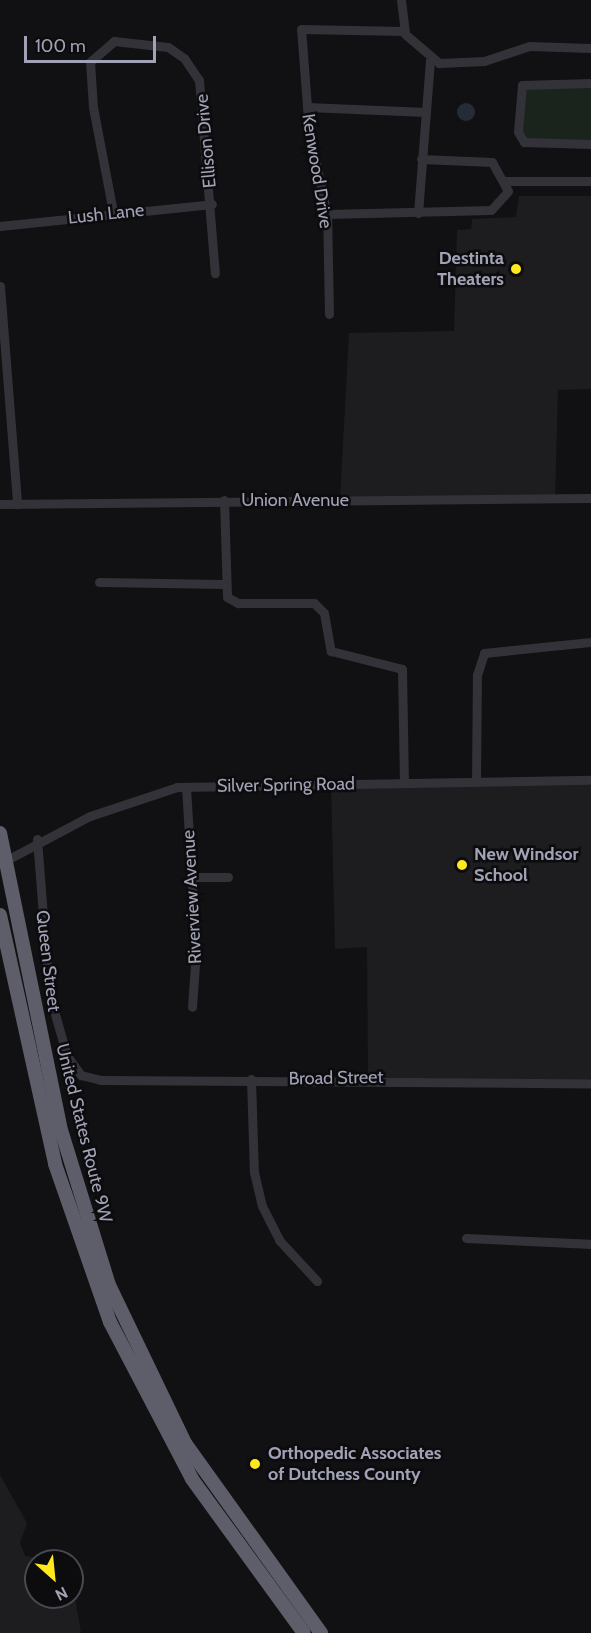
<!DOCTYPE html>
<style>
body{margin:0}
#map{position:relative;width:591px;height:1633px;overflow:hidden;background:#111113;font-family:Cabin,sans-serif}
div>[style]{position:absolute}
.built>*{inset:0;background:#1d1d20}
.green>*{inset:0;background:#1b231d;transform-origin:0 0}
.water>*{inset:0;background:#262c37}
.round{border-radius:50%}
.minor>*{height:9px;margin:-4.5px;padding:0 4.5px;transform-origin:4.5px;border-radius:4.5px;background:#323238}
.highway>*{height:14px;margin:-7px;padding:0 7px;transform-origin:7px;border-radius:7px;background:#5d5e69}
.dots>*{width:16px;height:16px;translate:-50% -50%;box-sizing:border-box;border:3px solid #0c0c0e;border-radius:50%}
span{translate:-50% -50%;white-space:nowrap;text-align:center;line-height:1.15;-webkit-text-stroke:5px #0c0c0e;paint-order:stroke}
.street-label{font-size:18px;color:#a1a2b5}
.poi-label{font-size:18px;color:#a1a2b5;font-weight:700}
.right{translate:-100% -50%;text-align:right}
.left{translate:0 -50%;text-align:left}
.north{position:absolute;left:24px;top:1549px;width:60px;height:60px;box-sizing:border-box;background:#0c0c0e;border:2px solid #484851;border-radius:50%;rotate:153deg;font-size:16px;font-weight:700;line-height:24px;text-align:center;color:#a1a2b5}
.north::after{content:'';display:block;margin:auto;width:21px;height:27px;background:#ffe81c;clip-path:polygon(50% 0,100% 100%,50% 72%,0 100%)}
.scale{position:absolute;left:24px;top:36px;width:132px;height:27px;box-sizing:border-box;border:3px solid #a1a2b5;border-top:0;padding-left:8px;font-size:18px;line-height:21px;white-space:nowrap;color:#a1a2b5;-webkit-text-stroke:4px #0c0c0e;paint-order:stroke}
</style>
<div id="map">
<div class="built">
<div style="clip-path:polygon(519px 196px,591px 196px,591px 389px,558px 390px,555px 499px,340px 499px,349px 333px,454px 331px,457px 230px,471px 229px,472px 219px,516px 217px)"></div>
<div style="clip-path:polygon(591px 780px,591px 1083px,368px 1078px,367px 947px,335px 949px,331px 784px)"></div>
<div style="clip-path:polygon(0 1475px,27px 1523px,20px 1543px,25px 1556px,60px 1561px,36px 1561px,36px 1597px,72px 1597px,72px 1581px,81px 1633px,0 1633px)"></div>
</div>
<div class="green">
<div style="left:591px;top:83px;width:61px;height:69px;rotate:90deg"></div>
</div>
<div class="water">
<div class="round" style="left:457px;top:103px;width:18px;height:18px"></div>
</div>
<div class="minor">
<div style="left:401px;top:0;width:34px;rotate:83deg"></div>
<div style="left:405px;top:34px;width:45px;rotate:40.5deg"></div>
<div style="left:439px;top:63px;width:45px;rotate:-2.5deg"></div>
<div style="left:484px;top:61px;width:47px;rotate:-18.4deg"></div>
<div style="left:529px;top:46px;width:62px;rotate:1.8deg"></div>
<div style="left:591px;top:83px;width:69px;rotate:178.3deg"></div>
<div style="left:522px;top:85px;width:47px;rotate:94.9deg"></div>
<div style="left:518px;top:132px;width:12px;rotate:59deg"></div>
<div style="left:524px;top:142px;width:67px;rotate:1.7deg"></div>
<div style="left:307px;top:107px;width:119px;rotate:2.4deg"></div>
<div style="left:505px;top:181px;width:86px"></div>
<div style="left:113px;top:212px;width:107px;rotate:-100.8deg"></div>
<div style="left:93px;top:107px;width:45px;rotate:-93.8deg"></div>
<div style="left:90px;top:62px;width:32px;rotate:-41deg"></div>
<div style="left:114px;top:41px;width:54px;rotate:6.3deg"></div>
<div style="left:168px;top:47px;width:19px;rotate:35deg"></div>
<div style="left:184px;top:58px;width:27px;rotate:56deg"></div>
<div style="left:199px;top:80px;width:194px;rotate:85.3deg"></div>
<div style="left:418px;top:213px;width:153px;rotate:-85.5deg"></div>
<div style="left:327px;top:214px;width:164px;rotate:-1.4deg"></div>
<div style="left:491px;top:210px;width:25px;rotate:-48deg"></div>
<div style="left:508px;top:191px;width:33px;rotate:-119deg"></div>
<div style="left:492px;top:162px;width:71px;rotate:-177.6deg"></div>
<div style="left:0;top:226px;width:213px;rotate:-5.9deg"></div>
<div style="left:0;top:286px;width:219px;rotate:85.5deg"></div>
<div style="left:329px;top:314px;width:100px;rotate:-91.1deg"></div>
<div style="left:327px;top:214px;width:84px;rotate:-102.4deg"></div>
<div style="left:309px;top:132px;width:103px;rotate:-94.4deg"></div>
<div style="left:301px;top:29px;width:103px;rotate:1.1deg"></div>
<div style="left:224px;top:500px;width:97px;rotate:88.2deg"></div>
<div style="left:227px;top:597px;width:13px;rotate:29deg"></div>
<div style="left:238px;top:603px;width:76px"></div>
<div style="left:314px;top:603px;width:14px;rotate:45deg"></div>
<div style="left:324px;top:613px;width:39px;rotate:80deg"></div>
<div style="left:331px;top:651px;width:73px;rotate:14.2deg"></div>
<div style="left:402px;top:669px;width:113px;rotate:89deg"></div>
<div style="left:0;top:504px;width:591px;rotate:-0.58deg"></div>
<div style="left:99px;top:582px;width:125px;rotate:0.9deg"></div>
<div style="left:476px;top:782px;width:107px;rotate:-89.5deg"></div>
<div style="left:477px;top:675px;width:23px;rotate:-72deg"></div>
<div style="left:484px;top:653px;width:108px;rotate:-5.9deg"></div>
<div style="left:186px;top:787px;width:164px;rotate:86.5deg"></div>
<div style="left:196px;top:951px;width:56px;rotate:94.1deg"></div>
<div style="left:37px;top:839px;width:154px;rotate:85.5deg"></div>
<div style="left:49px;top:993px;width:66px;rotate:74.1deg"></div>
<div style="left:67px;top:1056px;width:24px;rotate:54deg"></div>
<div style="left:81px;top:1075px;width:21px;rotate:14deg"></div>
<div style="left:101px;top:1080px;width:490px;rotate:0.4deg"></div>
<div style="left:3px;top:862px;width:98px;rotate:-27.9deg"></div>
<div style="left:90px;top:816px;width:92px;rotate:-18.4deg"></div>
<div style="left:177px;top:787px;width:414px;rotate:-1deg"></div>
<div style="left:191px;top:877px;width:37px"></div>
<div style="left:251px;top:1079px;width:93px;rotate:88.2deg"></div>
<div style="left:254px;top:1172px;width:35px;rotate:77deg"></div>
<div style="left:262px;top:1206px;width:38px;rotate:63deg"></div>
<div style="left:279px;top:1240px;width:56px;rotate:47.2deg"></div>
<div style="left:466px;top:1238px;width:125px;rotate:2.7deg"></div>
</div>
<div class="highway">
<div style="left:0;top:833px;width:303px;rotate:78.4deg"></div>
<div style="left:61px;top:1130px;width:162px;rotate:72.8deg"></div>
<div style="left:109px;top:1285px;width:175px;rotate:64.3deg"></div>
<div style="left:185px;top:1443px;width:234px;rotate:54.4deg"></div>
<div style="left:0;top:915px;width:255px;rotate:77.5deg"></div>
<div style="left:55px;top:1164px;width:167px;rotate:70.8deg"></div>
<div style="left:110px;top:1322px;width:177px;rotate:62.4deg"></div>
<div style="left:192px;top:1479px;width:190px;rotate:54deg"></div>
</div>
<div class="dots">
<div style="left:516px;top:269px;background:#ffe81c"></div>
<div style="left:462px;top:865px;background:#ffe81c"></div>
<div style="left:255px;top:1464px;background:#ffe81c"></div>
</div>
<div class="street-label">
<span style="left:206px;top:141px;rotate:-95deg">Ellison Drive</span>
<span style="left:317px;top:171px;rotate:81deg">Kenwood Drive</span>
<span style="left:106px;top:214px;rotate:-6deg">Lush Lane</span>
<span style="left:295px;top:500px">Union Avenue</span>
<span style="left:286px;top:785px;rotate:-1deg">Silver Spring Road</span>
<span style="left:192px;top:897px;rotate:-93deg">Riverview Avenue</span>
<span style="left:48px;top:961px;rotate:83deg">Queen Street</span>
<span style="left:336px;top:1078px;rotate:-1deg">Broad Street</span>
<span style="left:84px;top:1133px;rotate:76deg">United States Route 9W</span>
</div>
<div class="poi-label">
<span class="right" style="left:504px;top:269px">Destinta<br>Theaters</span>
<span class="left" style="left:474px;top:865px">New Windsor<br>School</span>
<span class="left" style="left:268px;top:1464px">Orthopedic Associates<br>of Dutchess County</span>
</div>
<div class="north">N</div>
<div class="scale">100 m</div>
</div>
